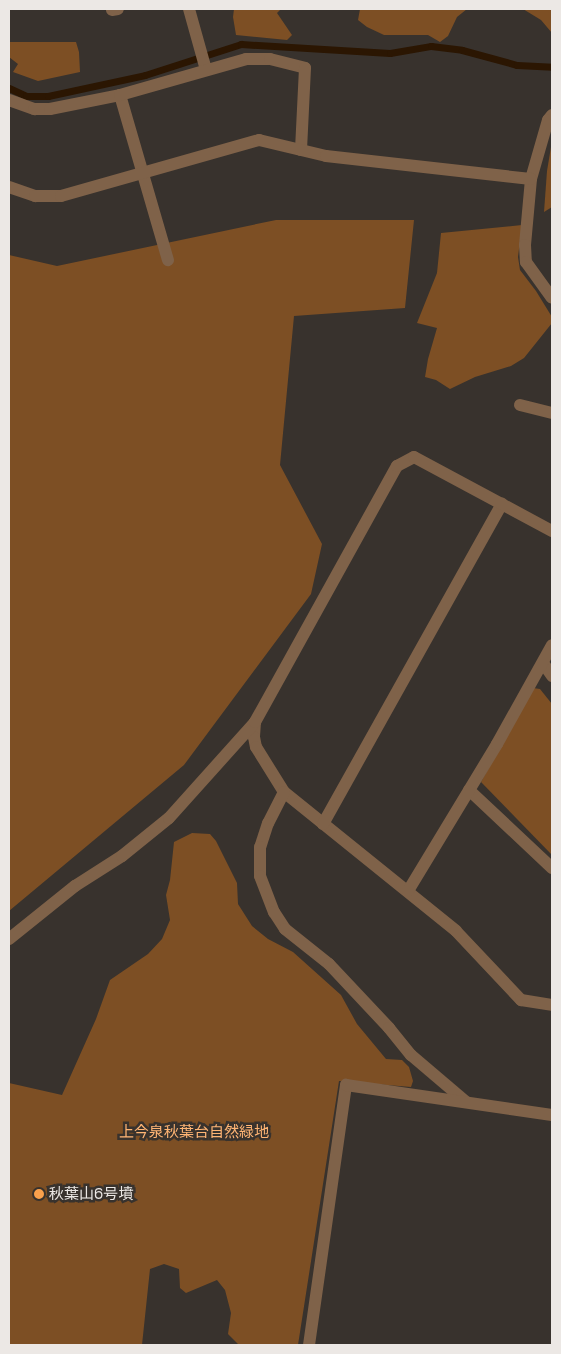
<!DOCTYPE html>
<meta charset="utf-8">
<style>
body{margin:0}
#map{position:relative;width:561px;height:1354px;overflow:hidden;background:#38322d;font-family:"Space Grotesk","Noto Sans JP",sans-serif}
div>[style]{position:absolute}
.green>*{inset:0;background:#7d4f24}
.stream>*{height:7px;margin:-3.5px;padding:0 3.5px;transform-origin:3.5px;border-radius:3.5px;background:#2b1602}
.minor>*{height:12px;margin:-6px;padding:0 6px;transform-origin:6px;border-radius:6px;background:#7f6249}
.dots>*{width:14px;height:14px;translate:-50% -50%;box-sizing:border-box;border:2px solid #38322d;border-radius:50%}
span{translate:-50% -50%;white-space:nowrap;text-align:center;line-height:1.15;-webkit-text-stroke:5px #38322d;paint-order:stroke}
.park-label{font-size:15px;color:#ffb574}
.poi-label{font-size:15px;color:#ece8e5}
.left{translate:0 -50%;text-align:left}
.frame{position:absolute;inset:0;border:10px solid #ece8e5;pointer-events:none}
</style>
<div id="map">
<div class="green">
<div style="clip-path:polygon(234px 9px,281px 9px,277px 13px,292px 35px,287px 40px,236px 35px,233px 17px)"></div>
<div style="clip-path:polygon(360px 9px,467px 9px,457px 17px,448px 36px,440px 42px,428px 35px,384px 35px,367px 27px,358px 20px)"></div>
<div style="clip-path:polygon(523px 9px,552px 9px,552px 33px,541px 20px)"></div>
<div style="clip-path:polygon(9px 42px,76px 42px,79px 52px,80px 72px,38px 81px,13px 72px,18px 64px,9px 57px)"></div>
<div style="clip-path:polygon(552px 141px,552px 207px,544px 212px,547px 171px)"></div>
<div style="clip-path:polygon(276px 220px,414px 220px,405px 308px,294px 316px,280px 465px,322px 544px,311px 594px,184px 765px,9px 911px,9px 255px,57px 266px)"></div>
<div style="clip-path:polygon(522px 225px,518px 257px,520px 270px,536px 291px,552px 317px,552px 323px,524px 358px,511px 366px,475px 377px,450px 389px,436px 380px,425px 377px,428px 359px,437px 328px,417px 323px,437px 273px,441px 233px)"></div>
<div style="clip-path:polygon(533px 688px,540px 689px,552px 704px,552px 855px,481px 782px)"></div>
<div style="clip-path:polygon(192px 833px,210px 834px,216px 841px,237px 883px,238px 904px,252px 926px,268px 939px,293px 952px,341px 995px,357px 1024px,386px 1059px,402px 1060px,409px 1067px,413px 1081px,411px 1087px,339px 1081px,298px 1345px,239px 1345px,228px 1334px,231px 1313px,225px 1290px,217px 1280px,186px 1293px,180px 1288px,179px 1269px,164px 1264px,150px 1269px,142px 1345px,9px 1345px,9px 1083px,62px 1095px,96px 1019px,110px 980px,148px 954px,162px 939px,170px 920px,166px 895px,170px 880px,174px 842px)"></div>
</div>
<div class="stream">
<div style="left:9px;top:88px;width:19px;rotate:25deg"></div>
<div style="left:26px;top:96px;width:22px"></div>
<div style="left:48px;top:96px;width:99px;rotate:-12.2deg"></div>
<div style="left:145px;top:75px;width:101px;rotate:-17.9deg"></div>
<div style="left:241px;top:44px;width:149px;rotate:3.5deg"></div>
<div style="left:390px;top:53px;width:42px;rotate:-9.7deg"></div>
<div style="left:431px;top:46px;width:31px;rotate:7deg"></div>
<div style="left:462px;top:50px;width:57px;rotate:15.3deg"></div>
<div style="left:517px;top:65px;width:35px;rotate:3deg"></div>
</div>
<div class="minor">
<div style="left:189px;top:9px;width:63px;rotate:74.4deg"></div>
<div style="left:112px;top:10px;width:6px;rotate:-9deg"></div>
<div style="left:120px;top:95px;width:172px;rotate:73.8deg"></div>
<div style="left:9px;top:100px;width:27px;rotate:20deg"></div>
<div style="left:34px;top:109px;width:16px"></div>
<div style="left:50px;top:109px;width:71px;rotate:-11.3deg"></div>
<div style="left:120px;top:95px;width:131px;rotate:-15.9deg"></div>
<div style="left:246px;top:59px;width:24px"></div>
<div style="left:270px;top:59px;width:36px;rotate:14deg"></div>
<div style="left:305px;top:68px;width:82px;rotate:92.8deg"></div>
<div style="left:552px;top:115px;width:6px;rotate:129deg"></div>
<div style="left:548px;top:120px;width:61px;rotate:106.1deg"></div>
<div style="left:531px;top:179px;width:66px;rotate:95.2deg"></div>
<div style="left:525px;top:245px;width:17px;rotate:87deg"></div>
<div style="left:526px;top:262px;width:44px;rotate:54.2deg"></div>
<div style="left:9px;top:187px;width:28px;rotate:19deg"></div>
<div style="left:35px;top:196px;width:26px"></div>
<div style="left:61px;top:196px;width:206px;rotate:-15.8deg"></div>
<div style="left:259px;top:140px;width:69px;rotate:13.4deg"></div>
<div style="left:326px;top:156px;width:206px;rotate:6.4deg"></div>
<div style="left:520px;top:405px;width:33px;rotate:14deg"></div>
<div style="left:543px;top:663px;width:16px;rotate:55deg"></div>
<div style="left:255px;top:722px;width:15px;rotate:94deg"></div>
<div style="left:254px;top:737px;width:10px;rotate:79deg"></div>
<div style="left:256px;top:747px;width:53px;rotate:58.1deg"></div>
<div style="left:284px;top:792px;width:221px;rotate:38.9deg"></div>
<div style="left:456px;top:931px;width:95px;rotate:46.7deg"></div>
<div style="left:521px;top:1000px;width:31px;rotate:9deg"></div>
<div style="left:469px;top:790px;width:114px;rotate:43.2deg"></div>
<div style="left:284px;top:792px;width:35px;rotate:117deg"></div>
<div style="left:268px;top:823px;width:25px;rotate:108deg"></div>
<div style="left:260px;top:847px;width:29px;rotate:90deg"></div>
<div style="left:260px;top:876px;width:39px;rotate:69deg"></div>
<div style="left:274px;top:912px;width:20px;rotate:57deg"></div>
<div style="left:285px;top:929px;width:56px;rotate:38.5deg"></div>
<div style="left:329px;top:964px;width:88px;rotate:46.8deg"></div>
<div style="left:389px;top:1028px;width:35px;rotate:51deg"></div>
<div style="left:411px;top:1055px;width:71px;rotate:40.4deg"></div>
<div style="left:323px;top:824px;width:367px;rotate:-60.8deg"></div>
<div style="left:408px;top:891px;width:172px;rotate:-58.8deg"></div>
<div style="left:497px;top:744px;width:113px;rotate:-60.9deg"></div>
<div style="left:9px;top:939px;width:85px;rotate:-38.8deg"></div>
<div style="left:75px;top:886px;width:56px;rotate:-32.6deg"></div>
<div style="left:122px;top:856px;width:60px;rotate:-39deg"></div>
<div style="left:169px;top:818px;width:129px;rotate:-48.1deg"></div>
<div style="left:255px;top:722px;width:293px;rotate:-61deg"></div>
<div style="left:397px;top:466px;width:19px;rotate:-28deg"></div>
<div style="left:414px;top:457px;width:157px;rotate:28.2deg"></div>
<div style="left:309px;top:1345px;width:263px;rotate:-81.9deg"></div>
<div style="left:346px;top:1085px;width:208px;rotate:8.3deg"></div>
</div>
<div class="dots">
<div style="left:39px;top:1194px;background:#f9a04c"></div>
</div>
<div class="park-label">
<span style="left:194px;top:1132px">上今泉秋葉台自然緑地</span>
</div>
<div class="poi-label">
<span class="left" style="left:49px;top:1194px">秋葉山6号墳</span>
</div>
<div class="frame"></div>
</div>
